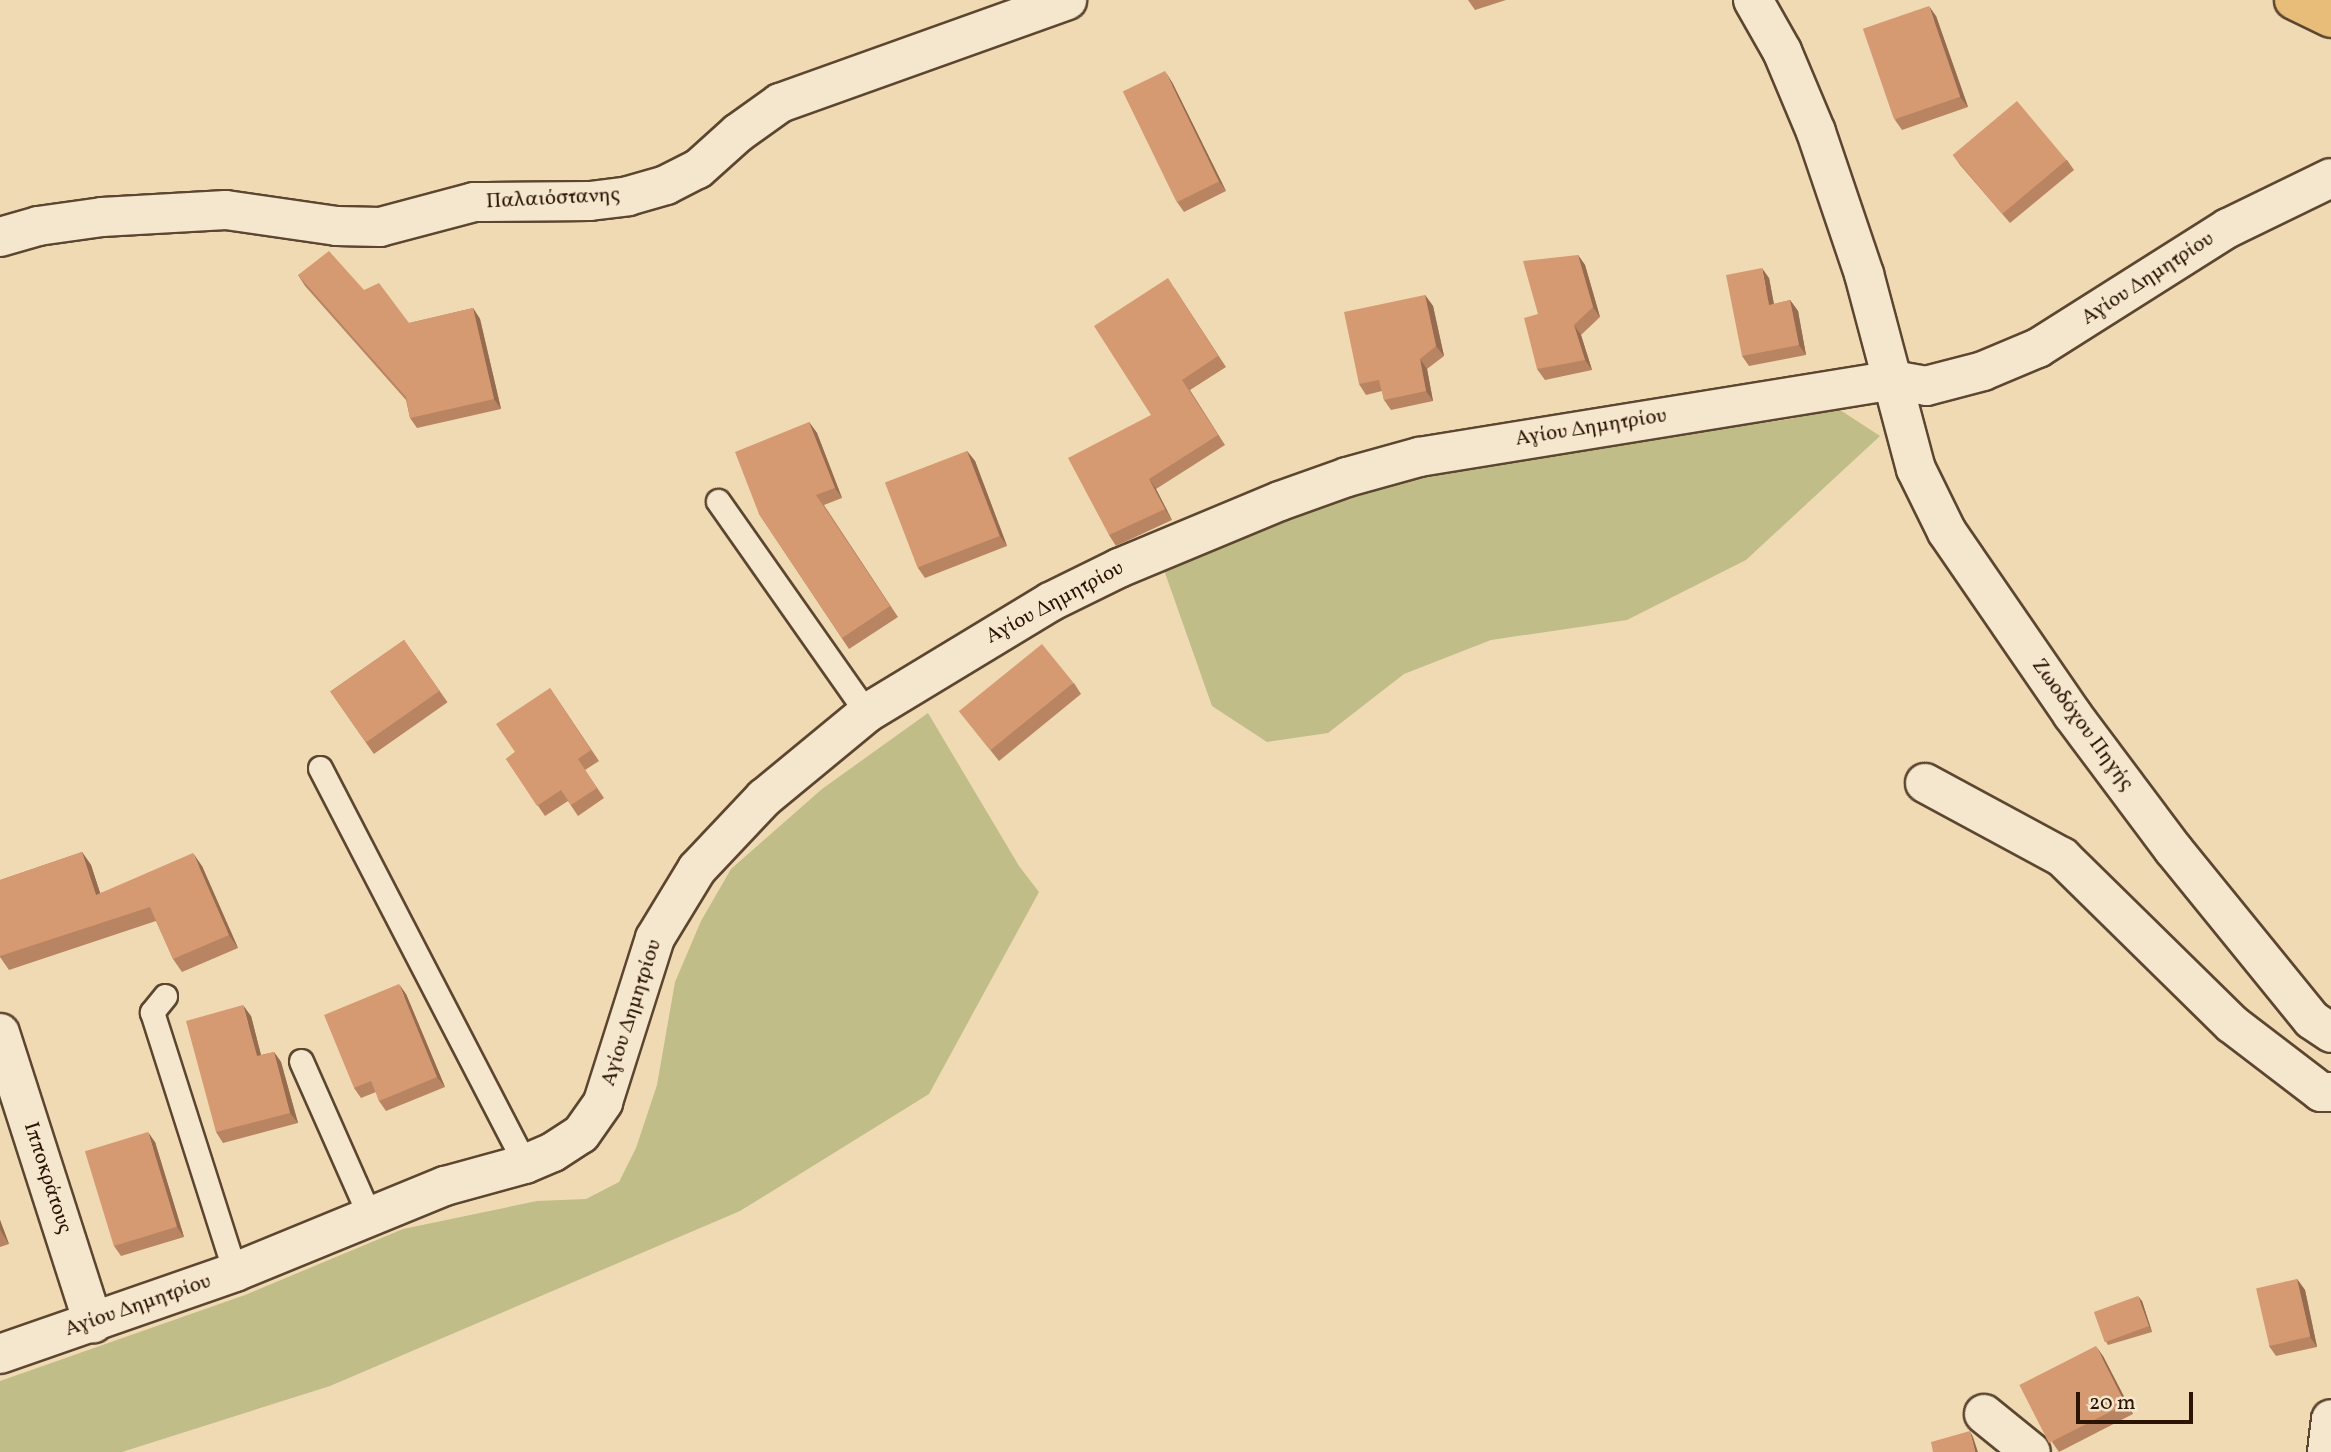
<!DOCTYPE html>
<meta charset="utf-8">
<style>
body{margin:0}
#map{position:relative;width:2331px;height:1452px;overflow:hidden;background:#f0dab3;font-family:Vollkorn,serif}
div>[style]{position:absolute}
.green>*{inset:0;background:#c0bd88}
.roads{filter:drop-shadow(2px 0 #5d4630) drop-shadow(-2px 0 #5d4630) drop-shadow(0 2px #5d4630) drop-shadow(0 -2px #5d4630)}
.lane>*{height:23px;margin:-11.5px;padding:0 11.5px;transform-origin:11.5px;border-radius:11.5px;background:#f5e7ce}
.street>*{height:38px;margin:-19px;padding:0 19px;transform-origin:19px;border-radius:19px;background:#f5e7ce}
.secondary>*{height:38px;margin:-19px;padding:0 19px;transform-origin:19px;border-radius:19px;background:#f5e7ce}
.highway>*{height:38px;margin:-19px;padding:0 19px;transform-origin:19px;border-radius:19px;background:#e8bd7a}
.wall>*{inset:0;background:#b88462;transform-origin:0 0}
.shaded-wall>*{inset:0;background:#966c50}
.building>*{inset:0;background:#d69a72;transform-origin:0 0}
span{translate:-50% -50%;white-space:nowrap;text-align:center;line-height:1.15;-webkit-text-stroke:5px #f5e7ce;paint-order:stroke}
.street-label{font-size:21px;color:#2c1405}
.scale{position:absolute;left:2076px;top:1392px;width:117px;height:32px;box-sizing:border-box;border:4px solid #2c1405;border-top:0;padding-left:9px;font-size:21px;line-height:24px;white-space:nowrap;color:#2c1405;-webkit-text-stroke:5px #f5e7ce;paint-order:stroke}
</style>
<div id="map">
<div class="green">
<div style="clip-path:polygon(1837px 408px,1880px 436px,1746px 560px,1627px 620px,1491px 640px,1404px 674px,1328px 733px,1267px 742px,1212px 706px,1164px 570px,1371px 488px,1463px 465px,1790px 419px)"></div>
<div style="clip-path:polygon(928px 713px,1019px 866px,1039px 892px,929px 1094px,740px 1211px,330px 1386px,122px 1452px,0 1452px,0 1381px,245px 1295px,403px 1229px,537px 1201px,586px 1199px,619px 1182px,636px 1148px,657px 1085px,675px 982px,701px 921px,731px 869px,822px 789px)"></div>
</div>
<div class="roads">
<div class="lane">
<div style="left:718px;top:501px;width:259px;rotate:54.9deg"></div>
<div style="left:320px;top:768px;width:446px;rotate:62.6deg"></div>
<div style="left:165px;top:996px;width:21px;rotate:129deg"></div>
<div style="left:152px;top:1012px;width:273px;rotate:72.3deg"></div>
<div style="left:301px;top:1061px;width:171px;rotate:66.1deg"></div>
</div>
<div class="street">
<div style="left:0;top:237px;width:40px;rotate:-16deg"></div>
<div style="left:38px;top:226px;width:65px;rotate:-8deg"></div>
<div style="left:102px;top:217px;width:124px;rotate:-3.2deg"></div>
<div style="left:226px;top:210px;width:112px;rotate:8.2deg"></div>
<div style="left:337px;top:226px;width:43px;rotate:1.3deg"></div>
<div style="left:380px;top:227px;width:97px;rotate:-14.9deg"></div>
<div style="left:474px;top:202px;width:116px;rotate:-0.5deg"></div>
<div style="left:590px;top:201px;width:38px;rotate:-7deg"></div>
<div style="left:628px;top:196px;width:40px;rotate:-16deg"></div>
<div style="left:666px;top:185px;width:36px;rotate:-27deg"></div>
<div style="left:698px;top:169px;width:54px;rotate:-42deg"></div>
<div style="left:738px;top:133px;width:52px;rotate:-35.5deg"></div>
<div style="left:780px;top:103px;width:305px;rotate:-19.7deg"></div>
<div style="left:1925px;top:783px;width:156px;rotate:28.4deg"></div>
<div style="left:2062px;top:857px;width:238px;rotate:44.5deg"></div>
<div style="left:2232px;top:1024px;width:112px;rotate:37.4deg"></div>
<div style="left:2321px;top:1092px;width:10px"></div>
<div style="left:0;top:1033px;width:305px;rotate:72.2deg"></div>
<div style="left:1984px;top:1414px;width:60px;rotate:39deg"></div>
<div style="left:2327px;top:1452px;width:33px;rotate:-83deg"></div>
</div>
<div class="secondary">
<div style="left:1753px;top:0;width:59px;rotate:60.4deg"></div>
<div style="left:1782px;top:51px;width:88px;rotate:67.2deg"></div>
<div style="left:1816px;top:132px;width:150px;rotate:71.3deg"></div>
<div style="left:1864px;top:274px;width:202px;rotate:75.1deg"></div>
<div style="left:1916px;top:469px;width:70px;rotate:63.8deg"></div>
<div style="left:1947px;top:532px;width:221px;rotate:55.5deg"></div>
<div style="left:2072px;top:714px;width:169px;rotate:53.2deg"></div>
<div style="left:2173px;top:849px;width:220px;rotate:50.9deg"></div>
<div style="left:2312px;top:1020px;width:23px;rotate:34deg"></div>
<div style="left:0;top:1354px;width:249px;rotate:-19.2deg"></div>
<div style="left:235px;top:1272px;width:227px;rotate:-22.3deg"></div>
<div style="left:445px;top:1186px;width:83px;rotate:-15.4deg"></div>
<div style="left:525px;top:1164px;width:30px;rotate:-23deg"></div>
<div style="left:553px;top:1152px;width:33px;rotate:-33deg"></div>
<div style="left:581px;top:1134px;width:39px;rotate:-55deg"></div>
<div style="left:603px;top:1102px;width:172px;rotate:-72.4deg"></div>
<div style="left:655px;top:938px;width:81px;rotate:-58.7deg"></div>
<div style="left:697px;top:869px;width:98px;rotate:-46.7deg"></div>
<div style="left:764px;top:798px;width:134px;rotate:-39.5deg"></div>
<div style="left:867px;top:713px;width:214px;rotate:-31.2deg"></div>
<div style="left:1050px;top:602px;width:77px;rotate:-26.2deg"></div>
<div style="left:1119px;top:568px;width:174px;rotate:-22.6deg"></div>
<div style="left:1280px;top:501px;width:71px;rotate:-19.7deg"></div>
<div style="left:1347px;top:477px;width:75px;rotate:-15.5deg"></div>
<div style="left:1419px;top:457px;width:480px;rotate:-9.2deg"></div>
<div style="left:1893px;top:380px;width:34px;rotate:10deg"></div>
<div style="left:1926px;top:386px;width:59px;rotate:-14.7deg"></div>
<div style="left:1983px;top:371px;width:60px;rotate:-22.7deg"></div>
<div style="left:2038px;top:348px;width:225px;rotate:-32.3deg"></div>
<div style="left:2228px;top:228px;width:114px;rotate:-25.9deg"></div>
</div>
<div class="highway">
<div style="left:2294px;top:0;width:41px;rotate:25.9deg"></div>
</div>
</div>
<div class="wall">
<div style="clip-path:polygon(1468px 0,1506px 0,1475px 10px)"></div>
<div style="clip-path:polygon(1936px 16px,1968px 107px,1902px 130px,1895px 120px)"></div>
<div style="clip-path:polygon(1172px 82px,1226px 191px,1184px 212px,1177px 202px)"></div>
<div style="clip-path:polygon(1953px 155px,2067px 160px,2074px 170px,2010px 223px,1960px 165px)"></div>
<div style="clip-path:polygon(1578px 255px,1585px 265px,1600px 317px,1581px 335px,1592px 370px,1545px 380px,1537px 369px,1538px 314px)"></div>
<div style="clip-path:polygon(298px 275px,364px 290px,409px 323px,473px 308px,480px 319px,501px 409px,417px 428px,410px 418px,406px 400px,305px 286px)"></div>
<div style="clip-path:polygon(1769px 278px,1774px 304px,1790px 300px,1798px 311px,1806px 355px,1749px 366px,1742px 356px)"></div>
<div style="clip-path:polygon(1175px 289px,1226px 367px,1190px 390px,1225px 445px,1156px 489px,1172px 520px,1116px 546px,1109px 535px,1151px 415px)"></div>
<div style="clip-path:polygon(1425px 295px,1433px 306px,1444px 356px,1427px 369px,1433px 401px,1391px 410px,1384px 400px,1382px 391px,1366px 395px,1359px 384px)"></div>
<div style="clip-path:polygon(809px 422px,817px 433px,842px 498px,824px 505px,898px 617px,849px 649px,759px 514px)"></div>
<div style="clip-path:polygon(967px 451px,975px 461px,1007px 546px,925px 578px,918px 568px)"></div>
<div style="left:404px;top:640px;width:76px;height:90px;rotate:55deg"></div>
<div style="clip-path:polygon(1074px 683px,1081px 694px,999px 761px,960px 712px)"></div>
<div style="clip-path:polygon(550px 688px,599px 761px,585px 770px,604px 798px,578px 816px,568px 801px,545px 816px,506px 759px,515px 752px)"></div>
<div style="clip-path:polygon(82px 852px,91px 865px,100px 893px,202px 866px,238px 948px,182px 972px,173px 959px,156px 921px,9px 970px,0 957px,0 880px)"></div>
<div style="clip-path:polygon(406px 994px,445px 1087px,386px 1111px,379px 1101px,376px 1092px,361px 1098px,354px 1088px)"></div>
<div style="clip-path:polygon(251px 1016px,261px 1055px,274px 1052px,281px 1062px,298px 1123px,223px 1143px,216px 1132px)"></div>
<div style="clip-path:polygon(155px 1142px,184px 1237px,121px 1256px,114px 1246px)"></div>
<div style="clip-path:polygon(0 1220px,9px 1244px,0 1247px)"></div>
<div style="clip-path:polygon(2297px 1279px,2305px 1290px,2317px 1347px,2276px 1356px,2269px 1346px)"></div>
<div style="clip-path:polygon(2142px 1301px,2152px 1332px,2108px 1345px,2105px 1340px)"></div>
<div style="clip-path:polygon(2103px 1356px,2133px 1414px,2059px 1452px,2052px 1442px)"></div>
</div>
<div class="shaded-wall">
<div style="clip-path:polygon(1929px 6px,1936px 16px,1968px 107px,1960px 97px)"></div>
<div style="clip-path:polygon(1165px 71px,1172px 82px,1226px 191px,1219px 181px)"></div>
<div style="clip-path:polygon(1578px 255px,1585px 265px,1600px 317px,1593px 307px)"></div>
<div style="clip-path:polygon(1762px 268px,1769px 278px,1776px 316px,1769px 305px)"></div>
<div style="clip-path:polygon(1425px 295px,1433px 306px,1444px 356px,1436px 346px)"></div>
<div style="clip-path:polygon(1790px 300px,1798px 311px,1806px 355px,1799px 345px)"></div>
<div style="clip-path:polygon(473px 308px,480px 319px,501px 409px,494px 399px)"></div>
<div style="clip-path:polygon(1574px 325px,1581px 335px,1592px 370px,1585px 360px)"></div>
<div style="clip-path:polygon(1420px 359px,1427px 369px,1433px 401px,1426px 391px)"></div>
<div style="clip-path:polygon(809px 422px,817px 433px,842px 498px,835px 488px)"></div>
<div style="clip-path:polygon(967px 451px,975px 461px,1007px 546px,1000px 536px)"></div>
<div style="clip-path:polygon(1149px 479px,1156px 489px,1172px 520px,1165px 509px)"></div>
<div style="clip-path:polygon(82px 852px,91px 865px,105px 908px,96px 895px)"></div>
<div style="clip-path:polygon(193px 853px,202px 866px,238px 948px,229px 935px)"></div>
<div style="clip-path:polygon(399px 984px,406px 994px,445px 1087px,437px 1077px)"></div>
<div style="clip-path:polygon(243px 1005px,251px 1016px,264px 1067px,257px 1056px)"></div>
<div style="clip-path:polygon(274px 1052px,281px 1062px,298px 1123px,290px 1113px)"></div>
<div style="clip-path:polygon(148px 1132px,155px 1142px,184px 1237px,177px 1227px)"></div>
<div style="clip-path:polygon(0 1220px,9px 1244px,2px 1233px,0 1229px)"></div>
<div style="clip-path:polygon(2297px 1279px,2305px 1290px,2317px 1347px,2310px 1337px)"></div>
<div style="clip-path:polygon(2138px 1296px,2142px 1301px,2152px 1332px,2149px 1326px)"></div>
<div style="clip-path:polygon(2096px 1346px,2103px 1356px,2133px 1414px,2125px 1404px)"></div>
<div style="clip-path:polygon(1970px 1431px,1973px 1437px,1978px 1452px,1975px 1452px)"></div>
</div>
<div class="building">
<div style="left:1929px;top:6px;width:96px;height:70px;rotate:71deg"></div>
<div style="left:1165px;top:71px;width:123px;height:47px;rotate:64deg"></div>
<div style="left:2017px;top:101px;width:77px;height:84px;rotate:50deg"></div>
<div style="clip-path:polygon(329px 251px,364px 290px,379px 283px,409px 323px,473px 308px,494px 399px,410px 418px,406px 397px,298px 275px)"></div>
<div style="clip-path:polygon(1578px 255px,1593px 307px,1574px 325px,1585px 360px,1537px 369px,1524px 318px,1538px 314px,1523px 261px)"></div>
<div style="clip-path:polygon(1762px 268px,1769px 305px,1790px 300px,1799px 345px,1742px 356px,1726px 275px)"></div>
<div style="clip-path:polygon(1168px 278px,1218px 356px,1182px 380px,1218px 435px,1149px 479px,1165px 509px,1109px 535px,1068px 458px,1151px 415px,1094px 326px)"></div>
<div style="clip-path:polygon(1425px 295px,1436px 346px,1420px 359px,1426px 391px,1384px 400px,1379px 380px,1359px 384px,1344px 312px)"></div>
<div style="clip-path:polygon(809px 422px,835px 488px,816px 495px,890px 606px,842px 638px,759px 514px,735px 452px)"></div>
<div style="left:967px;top:451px;width:91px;height:88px;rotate:69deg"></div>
<div style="left:404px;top:640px;width:62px;height:90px;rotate:55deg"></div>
<div style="left:1042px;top:644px;width:50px;height:107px;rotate:51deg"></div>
<div style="clip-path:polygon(550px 688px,591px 750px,578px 759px,597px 788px,571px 805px,561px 790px,537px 806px,506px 759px,515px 752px,496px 724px)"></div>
<div style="clip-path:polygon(82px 852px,96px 895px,193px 853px,229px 935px,173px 959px,150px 907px,0 956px,0 880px)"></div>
<div style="clip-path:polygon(399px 984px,437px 1077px,379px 1101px,371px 1081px,354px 1088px,324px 1015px)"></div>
<div style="clip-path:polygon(243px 1005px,257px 1056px,274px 1052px,290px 1113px,216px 1132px,186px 1021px)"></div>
<div style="left:148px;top:1132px;width:99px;height:66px;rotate:73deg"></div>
<div style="left:2297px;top:1279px;width:59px;height:42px;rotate:77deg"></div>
<div style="left:2138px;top:1296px;width:32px;height:47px;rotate:70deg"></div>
<div style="left:2096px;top:1346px;width:65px;height:86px;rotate:63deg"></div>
<div style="clip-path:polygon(1970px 1431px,1975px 1452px,1933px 1452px,1931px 1442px)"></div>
</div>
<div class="street-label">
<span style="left:553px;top:199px;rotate:-3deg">Παλαιόστανης</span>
<span style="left:2148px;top:279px;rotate:-33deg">Αγίου Δημητρίου</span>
<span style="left:1591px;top:428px;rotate:-9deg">Αγίου Δημητρίου</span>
<span style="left:1055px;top:603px;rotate:-28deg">Αγίου Δημητρίου</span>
<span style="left:2082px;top:725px;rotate:54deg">Ζωοδόχου Πηγής</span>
<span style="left:632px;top:1013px;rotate:-72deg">Αγίου Δημητρίου</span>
<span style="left:47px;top:1178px;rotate:72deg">Ιπποκράτους</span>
<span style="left:138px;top:1306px;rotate:-19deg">Αγίου Δημητρίου</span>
</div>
<div class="scale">20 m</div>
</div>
